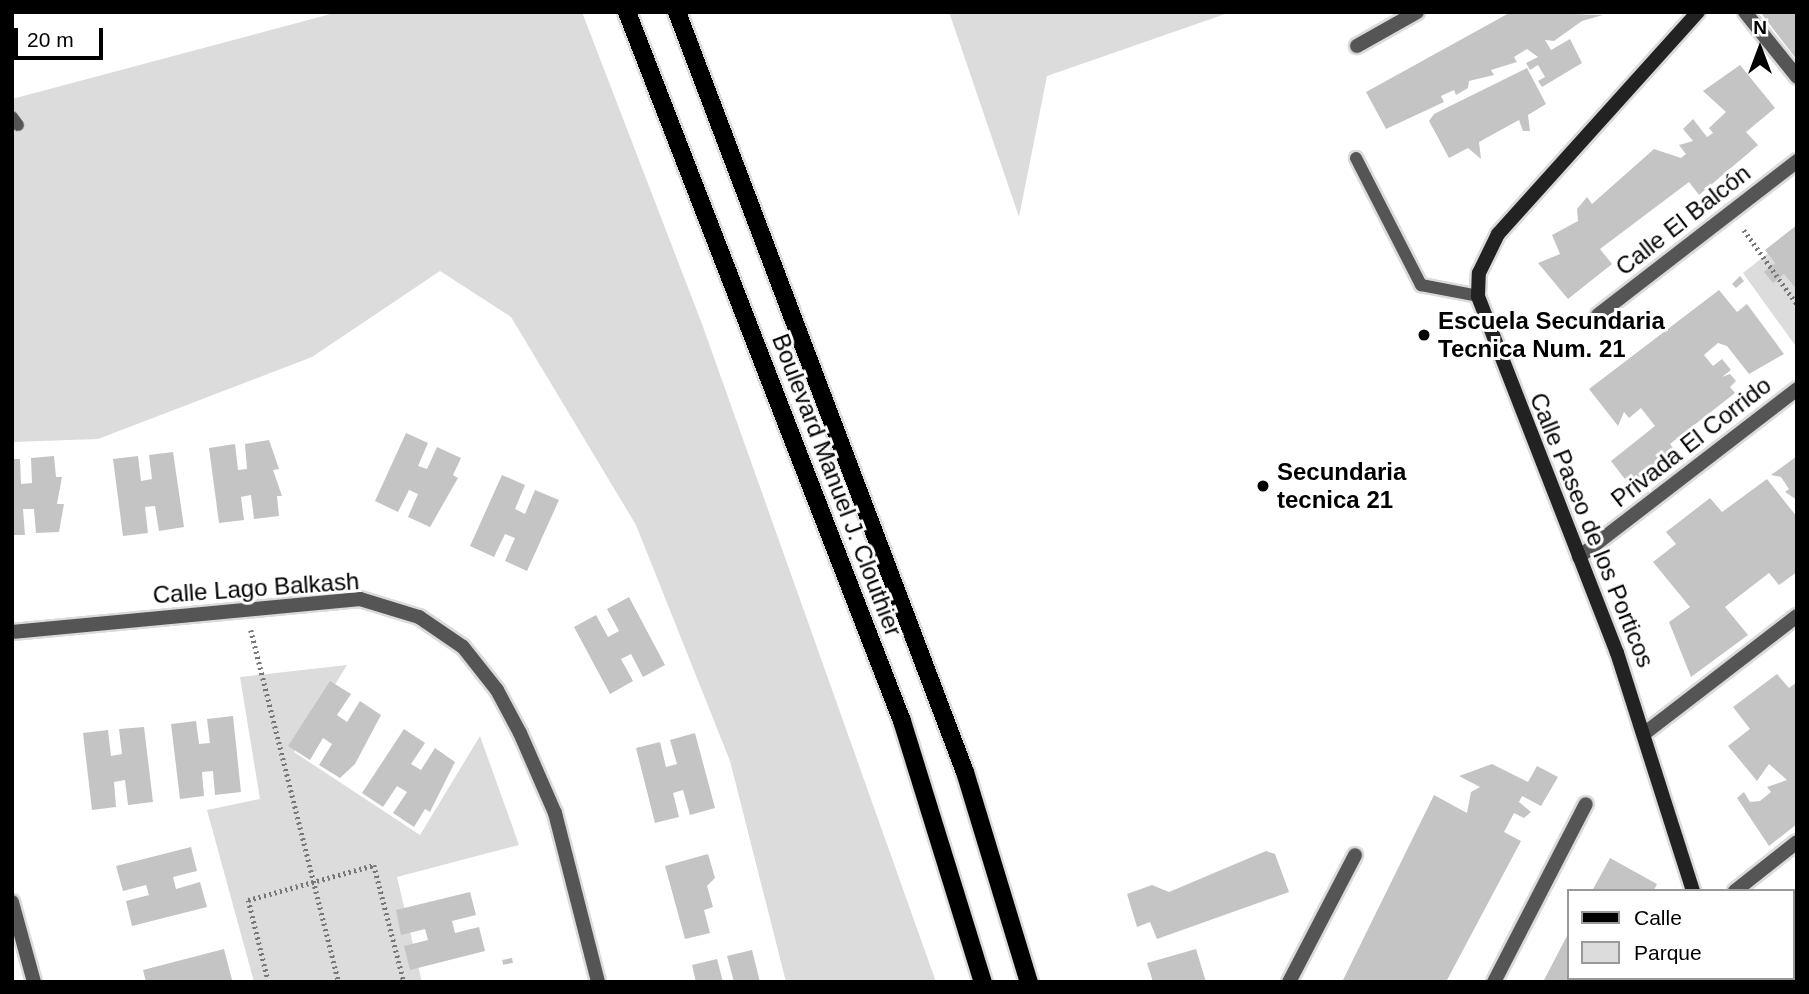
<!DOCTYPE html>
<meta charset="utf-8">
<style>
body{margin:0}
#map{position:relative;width:1809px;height:994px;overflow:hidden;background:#fff;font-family:Helvetica,sans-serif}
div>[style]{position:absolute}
.green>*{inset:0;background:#dcdcdc}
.building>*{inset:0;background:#c4c4c4;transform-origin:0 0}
.path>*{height:4.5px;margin-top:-2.25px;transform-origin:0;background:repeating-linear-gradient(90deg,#777 0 2px,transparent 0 5.5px)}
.roads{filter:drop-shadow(2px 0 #dbdbdb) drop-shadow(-2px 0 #dbdbdb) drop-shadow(0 2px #dbdbdb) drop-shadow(0 -2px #dbdbdb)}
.lane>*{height:12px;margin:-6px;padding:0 6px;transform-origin:6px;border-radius:6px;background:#555}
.street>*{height:14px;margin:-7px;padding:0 7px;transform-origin:7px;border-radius:7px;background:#555}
.secondary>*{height:14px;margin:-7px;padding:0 7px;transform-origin:7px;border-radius:7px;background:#222}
.primary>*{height:18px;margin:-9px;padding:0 9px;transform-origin:9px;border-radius:9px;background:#000}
.dots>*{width:19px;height:19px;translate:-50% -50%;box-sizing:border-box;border:4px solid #fff;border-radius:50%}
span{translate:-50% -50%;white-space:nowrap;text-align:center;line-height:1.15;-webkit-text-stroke:6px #fff;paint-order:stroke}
.street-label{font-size:24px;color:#000}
.poi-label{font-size:24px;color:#000;font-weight:700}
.left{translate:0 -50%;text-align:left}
.frame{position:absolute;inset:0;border:14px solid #000;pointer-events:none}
.legend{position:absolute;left:1567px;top:889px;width:228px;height:91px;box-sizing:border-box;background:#fff;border:2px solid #999;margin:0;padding:9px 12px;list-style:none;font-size:21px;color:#000}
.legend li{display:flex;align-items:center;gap:14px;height:35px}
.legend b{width:35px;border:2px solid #999}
.north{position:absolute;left:1725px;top:14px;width:70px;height:70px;-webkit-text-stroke:5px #fff;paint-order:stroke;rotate:0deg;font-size:19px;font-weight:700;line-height:28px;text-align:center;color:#000}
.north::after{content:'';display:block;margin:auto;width:24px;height:32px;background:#000;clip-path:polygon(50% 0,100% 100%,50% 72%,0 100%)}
.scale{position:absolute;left:14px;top:28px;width:89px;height:32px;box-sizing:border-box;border:4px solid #000;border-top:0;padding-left:9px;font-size:21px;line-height:24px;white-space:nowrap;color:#000;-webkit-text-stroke:5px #fff;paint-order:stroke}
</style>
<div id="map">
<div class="green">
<div style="clip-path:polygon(338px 12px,582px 12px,702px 324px,936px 982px,786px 982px,730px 761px,636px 525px,511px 317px,440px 271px,312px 357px,98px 439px,12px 442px,12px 99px)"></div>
<div style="clip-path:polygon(949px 12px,1231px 12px,1047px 76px,1019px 217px)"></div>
<div style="clip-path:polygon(1776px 247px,1797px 277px,1797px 348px,1743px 273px)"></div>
<div style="clip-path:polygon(347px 665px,294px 752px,420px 835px,480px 736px,519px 845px,397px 877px,422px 982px,254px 982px,207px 810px,260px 799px,240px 677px)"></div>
</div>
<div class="building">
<div style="clip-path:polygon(1511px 12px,1603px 15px,1582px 21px,1554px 41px,1545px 40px,1551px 50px,1570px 39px,1582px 63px,1542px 87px,1538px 81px,1545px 77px,1538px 65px,1530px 70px,1526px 63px,1538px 57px,1527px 49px,1514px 57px,1517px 62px,1491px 70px,1494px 75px,1469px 81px,1468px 88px,1456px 95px,1454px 90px,1441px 96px,1444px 102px,1386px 129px,1366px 92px)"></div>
<div style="clip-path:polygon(1762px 12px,1797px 12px,1797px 60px,1761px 13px)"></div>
<div style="clip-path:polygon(1740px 65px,1775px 108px,1746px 132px,1758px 145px,1699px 195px,1689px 182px,1600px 249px,1612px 264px,1568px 299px,1538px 263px,1560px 254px,1552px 235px,1578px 221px,1577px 209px,1587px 197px,1592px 204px,1654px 149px,1681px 158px,1686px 154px,1679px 145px,1693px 141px,1683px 129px,1693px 119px,1707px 137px,1713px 133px,1709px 128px,1726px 112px,1703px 91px)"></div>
<div style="clip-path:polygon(1527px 68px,1546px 104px,1528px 115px,1530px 131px,1523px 131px,1519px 120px,1479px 142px,1481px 159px,1468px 148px,1449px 158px,1429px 121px,1434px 114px)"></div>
<div style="clip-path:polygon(1797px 225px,1797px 290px,1784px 274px,1773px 283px,1764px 272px,1775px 263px,1765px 250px)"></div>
<div style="clip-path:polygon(1740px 276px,1744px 281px,1736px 288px,1732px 284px)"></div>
<div style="clip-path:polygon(1719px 290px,1737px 312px,1747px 304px,1784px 354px,1749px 374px,1727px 346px,1718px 343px,1704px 355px,1713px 366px,1722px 359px,1731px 370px,1722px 377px,1730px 374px,1736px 381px,1730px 387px,1735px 393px,1670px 444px,1681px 459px,1637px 495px,1611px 461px,1655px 426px,1641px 408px,1629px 418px,1624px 412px,1618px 426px,1589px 389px)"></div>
<div style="clip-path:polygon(406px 433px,428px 443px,418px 466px,427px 469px,437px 447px,461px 458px,453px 475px,458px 478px,430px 527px,408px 517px,418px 494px,409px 490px,398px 512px,375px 501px)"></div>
<div style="clip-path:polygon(269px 440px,279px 469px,273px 470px,282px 496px,277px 496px,279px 516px,254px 519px,251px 495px,241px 497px,244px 520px,219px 523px,209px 448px,235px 444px,238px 470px,247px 469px,245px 444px)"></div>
<div style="clip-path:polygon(173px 452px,184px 527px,159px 531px,155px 506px,145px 507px,148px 533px,123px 536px,113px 459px,138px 456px,141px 481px,152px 479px,149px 455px)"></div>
<div style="clip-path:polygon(54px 456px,56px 477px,62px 477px,57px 504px,64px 504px,59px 532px,36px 533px,34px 509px,23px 509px,25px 535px,12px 535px,12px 459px,20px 459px,21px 484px,32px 483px,31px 458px)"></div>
<div style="clip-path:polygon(1797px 456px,1797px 500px,1785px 492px,1789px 489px,1781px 477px,1771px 475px)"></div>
<div style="clip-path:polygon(502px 475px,525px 485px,515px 509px,525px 514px,535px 490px,559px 500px,527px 571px,505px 561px,515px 538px,505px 534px,494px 557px,470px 546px)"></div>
<div style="clip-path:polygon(1767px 479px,1797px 517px,1797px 572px,1779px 585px,1769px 573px,1725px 607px,1748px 635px,1691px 677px,1669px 622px,1690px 607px,1653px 562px,1676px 544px,1666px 532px,1710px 498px,1722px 512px)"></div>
<div style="clip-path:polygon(629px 597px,665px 665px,643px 677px,631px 654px,621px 659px,633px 681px,610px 694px,574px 627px,596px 615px,608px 637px,619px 631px,607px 609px)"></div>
<div style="clip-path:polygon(1777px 674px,1789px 688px,1797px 682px,1797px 824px,1769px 846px,1737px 798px,1744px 792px,1750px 802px,1760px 801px,1771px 792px,1767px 787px,1787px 780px,1769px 764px,1757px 781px,1728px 746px,1750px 729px,1733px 707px)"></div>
<div style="clip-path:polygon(330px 681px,351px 694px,337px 715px,347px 722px,360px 701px,381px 715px,355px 764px,340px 778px,319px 765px,332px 744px,323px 738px,310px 760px,288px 746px)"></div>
<div style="clip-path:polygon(233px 716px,241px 792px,215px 795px,213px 771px,202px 772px,204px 796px,180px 799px,171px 724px,196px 721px,199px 744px,210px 743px,207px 719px)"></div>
<div style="clip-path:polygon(144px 727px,153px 802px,128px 805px,125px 780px,114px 782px,116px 807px,92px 810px,83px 733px,108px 730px,111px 756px,122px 754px,119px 729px)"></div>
<div style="clip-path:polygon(404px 729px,425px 743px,411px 764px,421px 770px,435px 748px,455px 762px,430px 812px,425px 809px,414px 827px,393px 813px,407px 792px,397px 786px,383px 807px,362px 793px)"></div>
<div style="clip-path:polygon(695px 733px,715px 808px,690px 815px,683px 790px,673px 793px,679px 817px,655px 823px,636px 748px,660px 742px,666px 767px,677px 764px,670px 740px)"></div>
<div style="clip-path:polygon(1492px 764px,1528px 782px,1537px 766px,1558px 777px,1541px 806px,1522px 796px,1519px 802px,1531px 812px,1524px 818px,1514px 813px,1504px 832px,1521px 841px,1446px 982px,1342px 982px,1434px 795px,1467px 813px,1471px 792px,1480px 787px,1459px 776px)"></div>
<div style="clip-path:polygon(191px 847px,197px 871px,173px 877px,176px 889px,200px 882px,207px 907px,132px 926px,126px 901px,149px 895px,146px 885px,123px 891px,116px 866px)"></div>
<div style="clip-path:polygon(1266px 851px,1275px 854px,1289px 892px,1157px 939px,1150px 922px,1137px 927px,1127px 894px,1152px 885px,1169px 892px)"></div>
<div style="clip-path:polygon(708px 854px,715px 878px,707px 886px,713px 907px,704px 910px,710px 933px,685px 939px,665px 866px)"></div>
<div style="clip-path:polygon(1610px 858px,1657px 884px,1654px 890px,1592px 891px)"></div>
<div style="clip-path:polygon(470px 892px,476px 915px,452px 921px,455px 933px,479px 927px,485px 951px,410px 970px,404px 946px,428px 940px,425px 929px,401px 935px,396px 910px)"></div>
<div style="clip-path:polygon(1797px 910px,1797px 927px,1793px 922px)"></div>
<div style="clip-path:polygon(1569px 932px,1569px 978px,1605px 982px,1543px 982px)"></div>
<div style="clip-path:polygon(224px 949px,232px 980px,146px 982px,143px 970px)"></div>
<div style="clip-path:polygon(1196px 949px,1206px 982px,1153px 982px,1147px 963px)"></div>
<div style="clip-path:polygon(752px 950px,760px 982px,734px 982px,727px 956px)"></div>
<div style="left:512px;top:958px;width:5px;height:10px;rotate:79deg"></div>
<div style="clip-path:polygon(717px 959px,723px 982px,696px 982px,692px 965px)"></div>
<div style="left:1610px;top:978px;width:59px;height:4px"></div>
</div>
<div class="path">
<div style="left:1744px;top:230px;width:91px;rotate:54.4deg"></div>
<div style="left:251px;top:630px;width:363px;rotate:76deg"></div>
<div style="left:268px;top:982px;width:84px;rotate:-103.7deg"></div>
<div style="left:248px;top:900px;width:131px;rotate:-15.5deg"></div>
<div style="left:374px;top:865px;width:121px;rotate:75.6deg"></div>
</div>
<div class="roads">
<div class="lane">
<div style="left:12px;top:117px;width:10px;rotate:53deg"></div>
<div style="left:1356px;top:158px;width:143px;rotate:62.9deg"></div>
<div style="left:1421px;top:285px;width:58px;rotate:10.9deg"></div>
</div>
<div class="street">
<div style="left:1745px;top:12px;width:83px;rotate:51.3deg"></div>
<div style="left:1357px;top:46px;width:69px;rotate:-29.5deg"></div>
<div style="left:1598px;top:315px;width:252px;rotate:-37.7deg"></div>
<div style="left:1579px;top:557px;width:275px;rotate:-37.6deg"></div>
<div style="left:12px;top:632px;width:350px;rotate:-5.4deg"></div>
<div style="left:360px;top:599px;width:62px;rotate:17deg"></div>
<div style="left:419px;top:617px;width:53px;rotate:34.3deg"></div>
<div style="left:463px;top:647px;width:55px;rotate:51.7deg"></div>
<div style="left:497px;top:690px;width:49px;rotate:61.9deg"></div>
<div style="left:520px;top:733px;width:87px;rotate:66.4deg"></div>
<div style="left:555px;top:813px;width:174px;rotate:75.7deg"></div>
<div style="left:1645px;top:733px;width:192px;rotate:-37.6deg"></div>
<div style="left:1735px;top:891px;width:79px;rotate:-38.3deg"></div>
<div style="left:12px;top:902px;width:83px;rotate:74.6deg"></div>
<div style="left:1289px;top:982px;width:143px;rotate:-62.5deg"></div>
<div style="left:1494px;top:982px;width:200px;rotate:-62.7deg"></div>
</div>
<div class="secondary">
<div style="left:1693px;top:891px;width:250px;rotate:-107.7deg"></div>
<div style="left:1617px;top:653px;width:383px;rotate:-111.3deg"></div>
<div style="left:1478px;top:296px;width:23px;rotate:-88deg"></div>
<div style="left:1479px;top:273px;width:43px;rotate:-64deg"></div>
<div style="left:1498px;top:234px;width:299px;rotate:-48deg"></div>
<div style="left:1718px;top:978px;width:4px;rotate:76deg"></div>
</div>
<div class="primary">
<div style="left:627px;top:12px;width:760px;rotate:68.8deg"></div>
<div style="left:902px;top:721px;width:273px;rotate:72.8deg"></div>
<div style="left:677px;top:12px;width:813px;rotate:69.25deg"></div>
<div style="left:965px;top:772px;width:220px;rotate:73.1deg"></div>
</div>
</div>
<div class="dots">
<div style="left:1424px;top:335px;background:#000"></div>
<div style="left:1263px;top:486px;background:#000"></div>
</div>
<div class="street-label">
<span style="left:1683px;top:220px;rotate:-38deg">Calle El Balcón</span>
<span style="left:1691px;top:442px;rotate:-38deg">Privada El Corrido</span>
<span style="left:837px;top:485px;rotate:69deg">Boulevard Manuel J. Clouthier</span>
<span style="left:1592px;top:530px;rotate:68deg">Calle Paseo de los Porticos</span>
<span style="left:256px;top:588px;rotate:-4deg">Calle Lago Balkash</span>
</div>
<div class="poi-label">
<span class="left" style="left:1438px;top:335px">Escuela Secundaria<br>Tecnica Num. 21</span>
<span class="left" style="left:1277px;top:486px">Secundaria<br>tecnica 21</span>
</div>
<div class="frame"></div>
<ul class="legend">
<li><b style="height:9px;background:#000"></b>Calle</li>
<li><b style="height:19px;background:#dcdcdc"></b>Parque</li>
</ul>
<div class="north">N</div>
<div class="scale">20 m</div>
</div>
